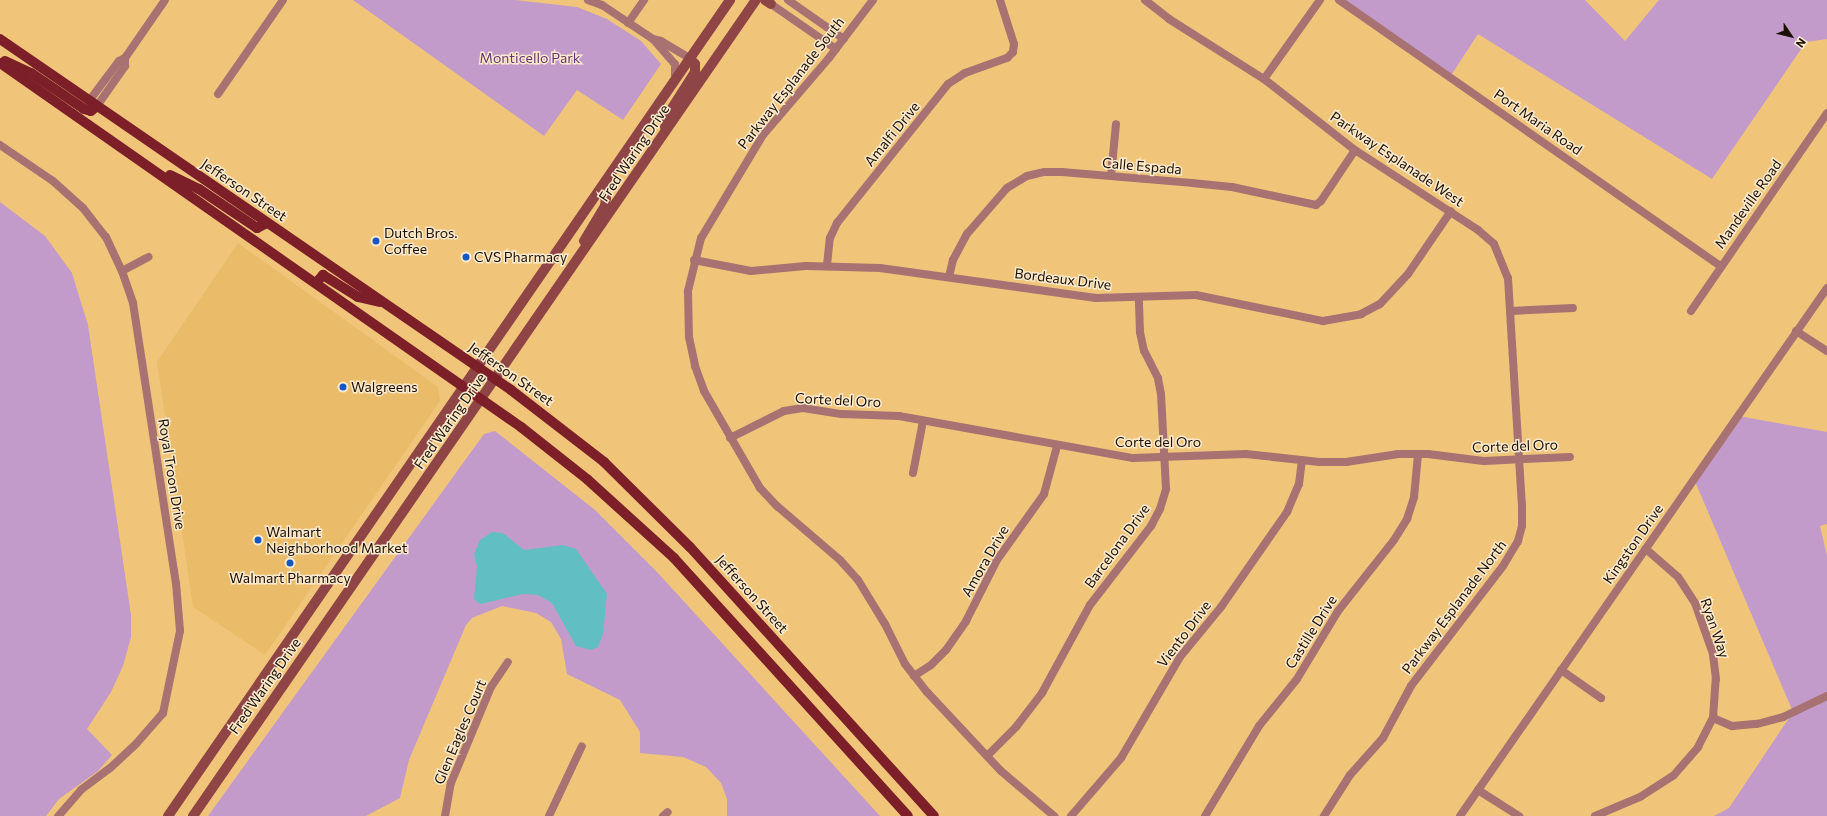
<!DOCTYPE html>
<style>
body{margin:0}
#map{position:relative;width:1827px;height:816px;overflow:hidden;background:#f0c57a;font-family:Commissioner,sans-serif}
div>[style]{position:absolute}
.built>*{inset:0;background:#eabb68}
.green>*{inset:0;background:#c29bca}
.water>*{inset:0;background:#61bfc4}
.street>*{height:8px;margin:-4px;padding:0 4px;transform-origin:4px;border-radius:4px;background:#a77271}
.secondary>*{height:10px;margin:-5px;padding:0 5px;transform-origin:5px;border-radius:5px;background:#8f4546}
.primary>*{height:10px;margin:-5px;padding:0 5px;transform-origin:5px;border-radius:5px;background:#7c1f28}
.dots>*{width:11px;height:11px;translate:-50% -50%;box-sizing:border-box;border:2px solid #fceace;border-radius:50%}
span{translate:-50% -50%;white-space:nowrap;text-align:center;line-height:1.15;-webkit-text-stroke:3px #fceace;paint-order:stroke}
.park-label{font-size:14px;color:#683374}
.street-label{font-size:14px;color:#1b0f00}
.poi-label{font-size:14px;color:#1b0f00}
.left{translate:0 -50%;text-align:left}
.north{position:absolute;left:1771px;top:16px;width:40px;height:40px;-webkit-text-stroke:3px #fceace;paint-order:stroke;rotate:125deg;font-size:11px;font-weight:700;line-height:16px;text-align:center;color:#1b0f00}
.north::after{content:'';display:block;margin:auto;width:14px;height:18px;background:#1b0f00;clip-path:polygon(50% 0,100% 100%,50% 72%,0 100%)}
</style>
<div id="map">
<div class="built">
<div style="clip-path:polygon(238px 243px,438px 387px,440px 401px,265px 655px,193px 607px,157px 362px)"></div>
</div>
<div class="green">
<div style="clip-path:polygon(353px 0,515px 0,577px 7px,607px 19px,641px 41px,661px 64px,623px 120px,577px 90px,544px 136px)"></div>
<div style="clip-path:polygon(1338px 0,1585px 0,1625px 41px,1659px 0,1827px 0,1827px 39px,1806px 42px,1712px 179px,1478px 34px,1450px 77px)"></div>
<div style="clip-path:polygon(0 202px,45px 236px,72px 273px,88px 325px,131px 615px,131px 637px,123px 666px,111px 692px,87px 729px,112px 755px,98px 771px,59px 799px,46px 816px,0 816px)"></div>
<div style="clip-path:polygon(1738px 416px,1827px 432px,1827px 524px,1820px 526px,1827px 556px,1827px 816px,1714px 816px,1729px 808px,1793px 712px,1694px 479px)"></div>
<div style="clip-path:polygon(495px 431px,595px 510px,657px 572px,880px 816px,727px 816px,727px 799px,721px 783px,706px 767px,683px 757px,640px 753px,640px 732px,620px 700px,567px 674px,561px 639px,551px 622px,536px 613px,502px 606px,472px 618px,466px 625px,409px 760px,400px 798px,366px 816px,208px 816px,484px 434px)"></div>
</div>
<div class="water">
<div style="clip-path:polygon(492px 532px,503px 533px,524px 550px,563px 545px,576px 549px,607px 594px,603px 634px,598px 647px,591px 650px,576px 646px,552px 603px,538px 595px,523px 594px,481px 604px,477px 602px,474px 598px,477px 566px,474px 554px,480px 540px)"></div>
</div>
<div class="street">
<div style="left:588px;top:0;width:15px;rotate:20deg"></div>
<div style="left:602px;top:5px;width:61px;rotate:33.7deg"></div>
<div style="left:653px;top:39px;width:33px;rotate:49deg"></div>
<div style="left:675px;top:64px;width:15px;rotate:90deg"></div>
<div style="left:788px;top:0;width:68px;rotate:34.9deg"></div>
<div style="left:873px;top:0;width:73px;rotate:127.2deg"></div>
<div style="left:829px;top:58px;width:101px;rotate:130.6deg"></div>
<div style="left:763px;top:135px;width:120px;rotate:121deg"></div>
<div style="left:701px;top:238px;width:55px;rotate:103.8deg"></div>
<div style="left:688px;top:291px;width:46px;rotate:88.8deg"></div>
<div style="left:689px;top:337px;width:30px;rotate:78deg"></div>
<div style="left:695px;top:366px;width:27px;rotate:70deg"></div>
<div style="left:704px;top:391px;width:112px;rotate:60deg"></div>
<div style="left:760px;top:488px;width:25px;rotate:47deg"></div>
<div style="left:777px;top:506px;width:83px;rotate:40.6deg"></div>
<div style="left:840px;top:560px;width:27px;rotate:48deg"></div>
<div style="left:858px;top:580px;width:52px;rotate:58.5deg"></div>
<div style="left:885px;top:624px;width:45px;rotate:63.4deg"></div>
<div style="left:905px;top:664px;width:36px;rotate:52deg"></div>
<div style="left:927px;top:692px;width:108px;rotate:46.9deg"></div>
<div style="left:1001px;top:771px;width:70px;rotate:40.3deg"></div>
<div style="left:1145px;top:0;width:31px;rotate:38deg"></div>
<div style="left:1169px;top:19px;width:112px;rotate:32.3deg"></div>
<div style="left:1264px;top:79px;width:115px;rotate:38deg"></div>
<div style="left:1355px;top:150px;width:147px;rotate:33deg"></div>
<div style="left:1478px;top:230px;width:21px;rotate:41deg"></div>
<div style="left:1494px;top:244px;width:37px;rotate:68deg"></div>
<div style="left:1508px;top:278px;width:227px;rotate:86.5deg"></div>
<div style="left:1522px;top:505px;width:21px;rotate:90deg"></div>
<div style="left:1522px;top:526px;width:16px;rotate:105deg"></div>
<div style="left:1518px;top:541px;width:29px;rotate:121deg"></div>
<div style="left:1503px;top:566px;width:151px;rotate:127.5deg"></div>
<div style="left:1411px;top:686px;width:59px;rotate:118.3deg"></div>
<div style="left:1383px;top:738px;width:50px;rotate:131.7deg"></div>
<div style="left:1350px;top:775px;width:49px;rotate:122.4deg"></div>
<div style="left:1339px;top:0;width:465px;rotate:34.9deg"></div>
<div style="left:771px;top:4px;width:79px;rotate:34.7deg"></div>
<div style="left:628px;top:23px;width:28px;rotate:-55deg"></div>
<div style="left:653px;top:39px;width:8px;rotate:14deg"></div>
<div style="left:661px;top:41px;width:33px;rotate:31deg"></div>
<div style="left:1264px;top:79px;width:97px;rotate:-54.7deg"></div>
<div style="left:218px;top:94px;width:114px;rotate:-55.3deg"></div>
<div style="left:89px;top:101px;width:50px;rotate:-53.1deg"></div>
<div style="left:119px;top:61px;width:7px;rotate:-27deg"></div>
<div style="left:125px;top:58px;width:70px;rotate:-55.4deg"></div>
<div style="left:97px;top:106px;width:49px;rotate:-55deg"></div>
<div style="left:125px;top:66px;width:8px;rotate:-90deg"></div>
<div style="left:0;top:145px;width:64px;rotate:34.2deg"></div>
<div style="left:53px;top:181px;width:40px;rotate:42deg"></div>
<div style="left:83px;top:208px;width:37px;rotate:52deg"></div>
<div style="left:106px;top:237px;width:38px;rotate:65deg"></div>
<div style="left:122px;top:271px;width:34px;rotate:71deg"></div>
<div style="left:133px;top:303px;width:283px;rotate:81.3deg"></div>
<div style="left:176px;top:583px;width:48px;rotate:85.2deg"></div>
<div style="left:180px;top:631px;width:84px;rotate:101.7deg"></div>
<div style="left:163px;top:713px;width:41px;rotate:131.1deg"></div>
<div style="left:136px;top:744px;width:35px;rotate:137deg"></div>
<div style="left:110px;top:768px;width:36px;rotate:143deg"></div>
<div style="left:81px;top:790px;width:35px;rotate:131deg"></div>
<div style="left:1111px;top:176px;width:52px;rotate:-84.5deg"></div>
<div style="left:694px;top:260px;width:58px;rotate:10.9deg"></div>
<div style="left:751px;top:271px;width:55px;rotate:-5.2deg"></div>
<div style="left:806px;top:266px;width:74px;rotate:1.5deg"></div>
<div style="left:880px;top:268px;width:218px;rotate:7.9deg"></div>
<div style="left:1096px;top:298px;width:100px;rotate:-1.7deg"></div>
<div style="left:1196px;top:295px;width:130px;rotate:11.6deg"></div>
<div style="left:1323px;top:321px;width:39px;rotate:-10deg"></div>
<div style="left:1361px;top:314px;width:21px;rotate:-28deg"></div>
<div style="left:1380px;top:304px;width:41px;rotate:-47deg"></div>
<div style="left:1408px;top:274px;width:76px;rotate:-55.7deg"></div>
<div style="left:827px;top:265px;width:27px;rotate:-84deg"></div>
<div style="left:830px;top:238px;width:17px;rotate:-65deg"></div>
<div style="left:837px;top:223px;width:178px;rotate:-51.4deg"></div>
<div style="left:948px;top:84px;width:20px;rotate:-33deg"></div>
<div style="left:965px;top:73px;width:45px;rotate:-19.7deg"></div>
<div style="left:1007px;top:58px;width:8px;rotate:-45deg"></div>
<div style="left:1013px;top:52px;width:8px;rotate:-83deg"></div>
<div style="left:1014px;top:44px;width:46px;rotate:-107.7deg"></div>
<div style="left:122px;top:271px;width:30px;rotate:-28deg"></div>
<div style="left:949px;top:277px;width:17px;rotate:-77deg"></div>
<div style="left:953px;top:260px;width:30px;rotate:-62deg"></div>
<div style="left:967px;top:234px;width:61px;rotate:-49deg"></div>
<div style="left:1007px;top:188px;width:23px;rotate:-31deg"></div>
<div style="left:1027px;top:176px;width:18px;rotate:-13deg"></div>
<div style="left:1045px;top:172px;width:17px"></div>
<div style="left:1062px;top:172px;width:130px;rotate:4.8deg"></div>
<div style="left:1192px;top:183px;width:40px;rotate:5.7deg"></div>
<div style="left:1232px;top:187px;width:86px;rotate:12.1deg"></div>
<div style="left:1316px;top:205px;width:6px;rotate:-39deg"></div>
<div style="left:1321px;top:201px;width:61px;rotate:-56.3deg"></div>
<div style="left:1511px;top:311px;width:62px;rotate:-2.8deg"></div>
<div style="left:1691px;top:311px;width:240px;rotate:-55.5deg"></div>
<div style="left:1796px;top:331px;width:37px;rotate:33deg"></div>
<div style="left:730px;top:438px;width:60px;rotate:-26.6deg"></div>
<div style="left:784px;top:411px;width:19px;rotate:-9deg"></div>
<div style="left:803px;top:408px;width:39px;rotate:9deg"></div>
<div style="left:842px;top:414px;width:57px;rotate:2deg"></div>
<div style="left:899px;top:416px;width:238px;rotate:10.2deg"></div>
<div style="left:1133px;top:458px;width:113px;rotate:-2deg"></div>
<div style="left:1246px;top:454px;width:74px;rotate:6.2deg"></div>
<div style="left:1320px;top:462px;width:26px"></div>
<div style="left:1346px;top:462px;width:53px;rotate:-8.7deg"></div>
<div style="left:1398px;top:454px;width:30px"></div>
<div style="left:1428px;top:454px;width:56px;rotate:7.1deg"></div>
<div style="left:1484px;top:461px;width:86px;rotate:-2.7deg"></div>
<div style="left:913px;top:473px;width:53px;rotate:-79.1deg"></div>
<div style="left:1561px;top:670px;width:49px;rotate:35deg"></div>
<div style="left:914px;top:676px;width:20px;rotate:-33deg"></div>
<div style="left:931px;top:665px;width:21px;rotate:-45deg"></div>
<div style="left:946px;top:650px;width:35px;rotate:-55deg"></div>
<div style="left:966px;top:621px;width:68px;rotate:-63.1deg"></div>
<div style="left:997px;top:560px;width:81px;rotate:-54.5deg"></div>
<div style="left:1044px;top:494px;width:50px;rotate:-74.8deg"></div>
<div style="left:1713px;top:718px;width:21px;rotate:23deg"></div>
<div style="left:1732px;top:726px;width:25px;rotate:-5deg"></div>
<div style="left:1757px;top:724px;width:27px;rotate:-15deg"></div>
<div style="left:1783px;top:717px;width:49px;rotate:-25.5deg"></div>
<div style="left:987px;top:756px;width:41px;rotate:-45deg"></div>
<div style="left:1016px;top:727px;width:43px;rotate:-52.6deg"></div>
<div style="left:1042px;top:693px;width:100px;rotate:-61.4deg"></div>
<div style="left:1090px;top:605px;width:100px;rotate:-52.3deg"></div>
<div style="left:1151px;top:526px;width:19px;rotate:-62deg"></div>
<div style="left:1160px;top:509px;width:21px;rotate:-73deg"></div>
<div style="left:1166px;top:489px;width:95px;rotate:-93deg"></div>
<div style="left:1161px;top:394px;width:16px;rotate:-101deg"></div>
<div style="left:1158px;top:378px;width:30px;rotate:-117deg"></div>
<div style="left:1144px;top:351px;width:19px;rotate:-102deg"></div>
<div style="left:1140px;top:332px;width:35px;rotate:-92deg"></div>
<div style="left:1478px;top:790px;width:49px;rotate:32.4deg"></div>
<div style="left:445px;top:816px;width:34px;rotate:-80deg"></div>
<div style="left:451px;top:783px;width:104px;rotate:-67.4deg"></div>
<div style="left:491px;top:687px;width:30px;rotate:-56deg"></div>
<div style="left:549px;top:816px;width:77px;rotate:-64.8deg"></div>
<div style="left:663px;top:816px;width:6px;rotate:-39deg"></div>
<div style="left:1071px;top:816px;width:77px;rotate:-49.2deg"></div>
<div style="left:1121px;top:758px;width:117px;rotate:-59.7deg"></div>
<div style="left:1180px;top:657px;width:65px;rotate:-50.6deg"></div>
<div style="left:1221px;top:607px;width:116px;rotate:-55.2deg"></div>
<div style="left:1287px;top:512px;width:30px;rotate:-67deg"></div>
<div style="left:1299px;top:484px;width:24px;rotate:-83deg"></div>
<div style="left:1205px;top:816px;width:105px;rotate:-59deg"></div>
<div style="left:1259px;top:726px;width:60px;rotate:-51deg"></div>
<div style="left:1297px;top:679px;width:79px;rotate:-58.9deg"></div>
<div style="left:1338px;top:611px;width:90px;rotate:-51.7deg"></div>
<div style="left:1394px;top:540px;width:25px;rotate:-58deg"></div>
<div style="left:1407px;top:519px;width:23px;rotate:-72deg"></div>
<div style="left:1414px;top:497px;width:42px;rotate:-84.6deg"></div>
<div style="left:1460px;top:816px;width:643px;rotate:-55.2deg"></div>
<div style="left:1595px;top:816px;width:49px;rotate:-22.9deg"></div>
<div style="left:1640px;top:797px;width:40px;rotate:-32.9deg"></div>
<div style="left:1674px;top:775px;width:37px;rotate:-49deg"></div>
<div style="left:1698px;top:747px;width:33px;rotate:-63deg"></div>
<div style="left:1713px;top:718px;width:39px;rotate:-86deg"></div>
<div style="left:1716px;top:679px;width:25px;rotate:-97deg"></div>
<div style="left:1713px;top:654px;width:54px;rotate:-109.4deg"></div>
<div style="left:1695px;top:603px;width:31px;rotate:-123deg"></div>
<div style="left:1678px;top:577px;width:43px;rotate:-138.8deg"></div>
</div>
<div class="secondary">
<div style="left:765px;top:0;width:7px;rotate:34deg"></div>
<div style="left:665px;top:127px;width:15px;rotate:-74deg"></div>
<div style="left:669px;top:113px;width:49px;rotate:-57.6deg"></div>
<div style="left:695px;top:72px;width:8px;rotate:-90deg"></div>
<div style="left:695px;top:64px;width:8px;rotate:-135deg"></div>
<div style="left:584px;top:241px;width:41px;rotate:-59deg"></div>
<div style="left:605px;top:206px;width:8px;rotate:-83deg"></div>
<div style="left:606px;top:198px;width:10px;rotate:-135deg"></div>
<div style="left:168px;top:816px;width:991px;rotate:-55.44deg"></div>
<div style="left:193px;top:816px;width:991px;rotate:-55.4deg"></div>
</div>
<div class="primary">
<div style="left:0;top:39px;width:620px;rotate:34.48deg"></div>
<div style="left:511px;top:390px;width:118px;rotate:37.7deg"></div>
<div style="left:604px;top:462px;width:121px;rotate:44.7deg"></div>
<div style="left:690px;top:547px;width:363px;rotate:47.8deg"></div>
<div style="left:5px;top:61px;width:29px;rotate:25deg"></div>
<div style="left:31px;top:73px;width:64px;rotate:34.2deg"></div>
<div style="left:84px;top:109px;width:7px;rotate:16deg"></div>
<div style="left:91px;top:111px;width:8px;rotate:-40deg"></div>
<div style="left:0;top:63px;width:636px;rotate:34.94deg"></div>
<div style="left:521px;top:427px;width:85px;rotate:38.3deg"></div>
<div style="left:588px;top:480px;width:116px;rotate:42.2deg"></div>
<div style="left:674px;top:558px;width:348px;rotate:47.8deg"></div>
<div style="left:170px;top:175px;width:32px;rotate:26deg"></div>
<div style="left:199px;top:189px;width:70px;rotate:33.9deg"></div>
<div style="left:257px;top:228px;width:11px;rotate:-27deg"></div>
<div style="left:316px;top:283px;width:11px;rotate:-49deg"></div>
<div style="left:323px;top:275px;width:41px;rotate:32.2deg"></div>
<div style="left:358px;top:297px;width:22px;rotate:13deg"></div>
</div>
<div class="dots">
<div style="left:376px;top:241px;background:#1557c2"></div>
<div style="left:466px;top:257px;background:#1557c2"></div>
<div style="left:343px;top:387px;background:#1557c2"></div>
<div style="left:258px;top:540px;background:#1557c2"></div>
<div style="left:290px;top:563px;background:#1557c2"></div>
</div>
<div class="park-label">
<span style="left:530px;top:58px">Monticello Park</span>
</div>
<div class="street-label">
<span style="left:791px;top:83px;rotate:-52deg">Parkway Esplanade South</span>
<span style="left:1538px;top:122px;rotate:35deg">Port Maria Road</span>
<span style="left:892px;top:134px;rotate:-51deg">Amalfi Drive</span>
<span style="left:634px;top:153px;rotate:-56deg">Fred Waring Drive</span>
<span style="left:1397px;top:159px;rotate:34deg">Parkway Esplanade West</span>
<span style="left:1142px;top:166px;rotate:5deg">Calle Espada</span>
<span style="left:244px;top:190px;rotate:34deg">Jefferson Street</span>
<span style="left:1748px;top:204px;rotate:-55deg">Mandeville Road</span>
<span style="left:1063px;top:279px;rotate:7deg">Bordeaux Drive</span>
<span style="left:511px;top:374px;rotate:35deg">Jefferson Street</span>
<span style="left:838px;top:400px;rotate:3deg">Corte del Oro</span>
<span style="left:450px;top:421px;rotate:-55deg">Fred Waring Drive</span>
<span style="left:1158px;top:442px">Corte del Oro</span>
<span style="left:1515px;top:446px;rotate:-2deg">Corte del Oro</span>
<span style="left:172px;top:474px;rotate:81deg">Royal Troon Drive</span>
<span style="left:1633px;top:544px;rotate:-55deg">Kingston Drive</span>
<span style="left:1117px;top:546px;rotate:-54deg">Barcelona Drive</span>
<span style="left:985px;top:561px;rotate:-60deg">Amora Drive</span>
<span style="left:752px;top:594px;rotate:48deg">Jefferson Street</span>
<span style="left:1454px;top:607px;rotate:-53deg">Parkway Esplanade North</span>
<span style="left:1715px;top:628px;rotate:71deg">Ryan Way</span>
<span style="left:1311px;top:632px;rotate:-58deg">Castille Drive</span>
<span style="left:1184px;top:634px;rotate:-53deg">Viento Drive</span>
<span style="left:265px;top:686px;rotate:-55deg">Fred Waring Drive</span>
<span style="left:460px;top:732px;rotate:-67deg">Glen Eagles Court</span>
</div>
<div class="poi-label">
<span class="left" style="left:384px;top:241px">Dutch Bros.<br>Coffee</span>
<span class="left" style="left:474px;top:257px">CVS Pharmacy</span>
<span class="left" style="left:351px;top:387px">Walgreens</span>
<span class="left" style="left:266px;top:540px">Walmart<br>Neighborhood Market</span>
<span style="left:290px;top:578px">Walmart Pharmacy</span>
</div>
<div class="north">N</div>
</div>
